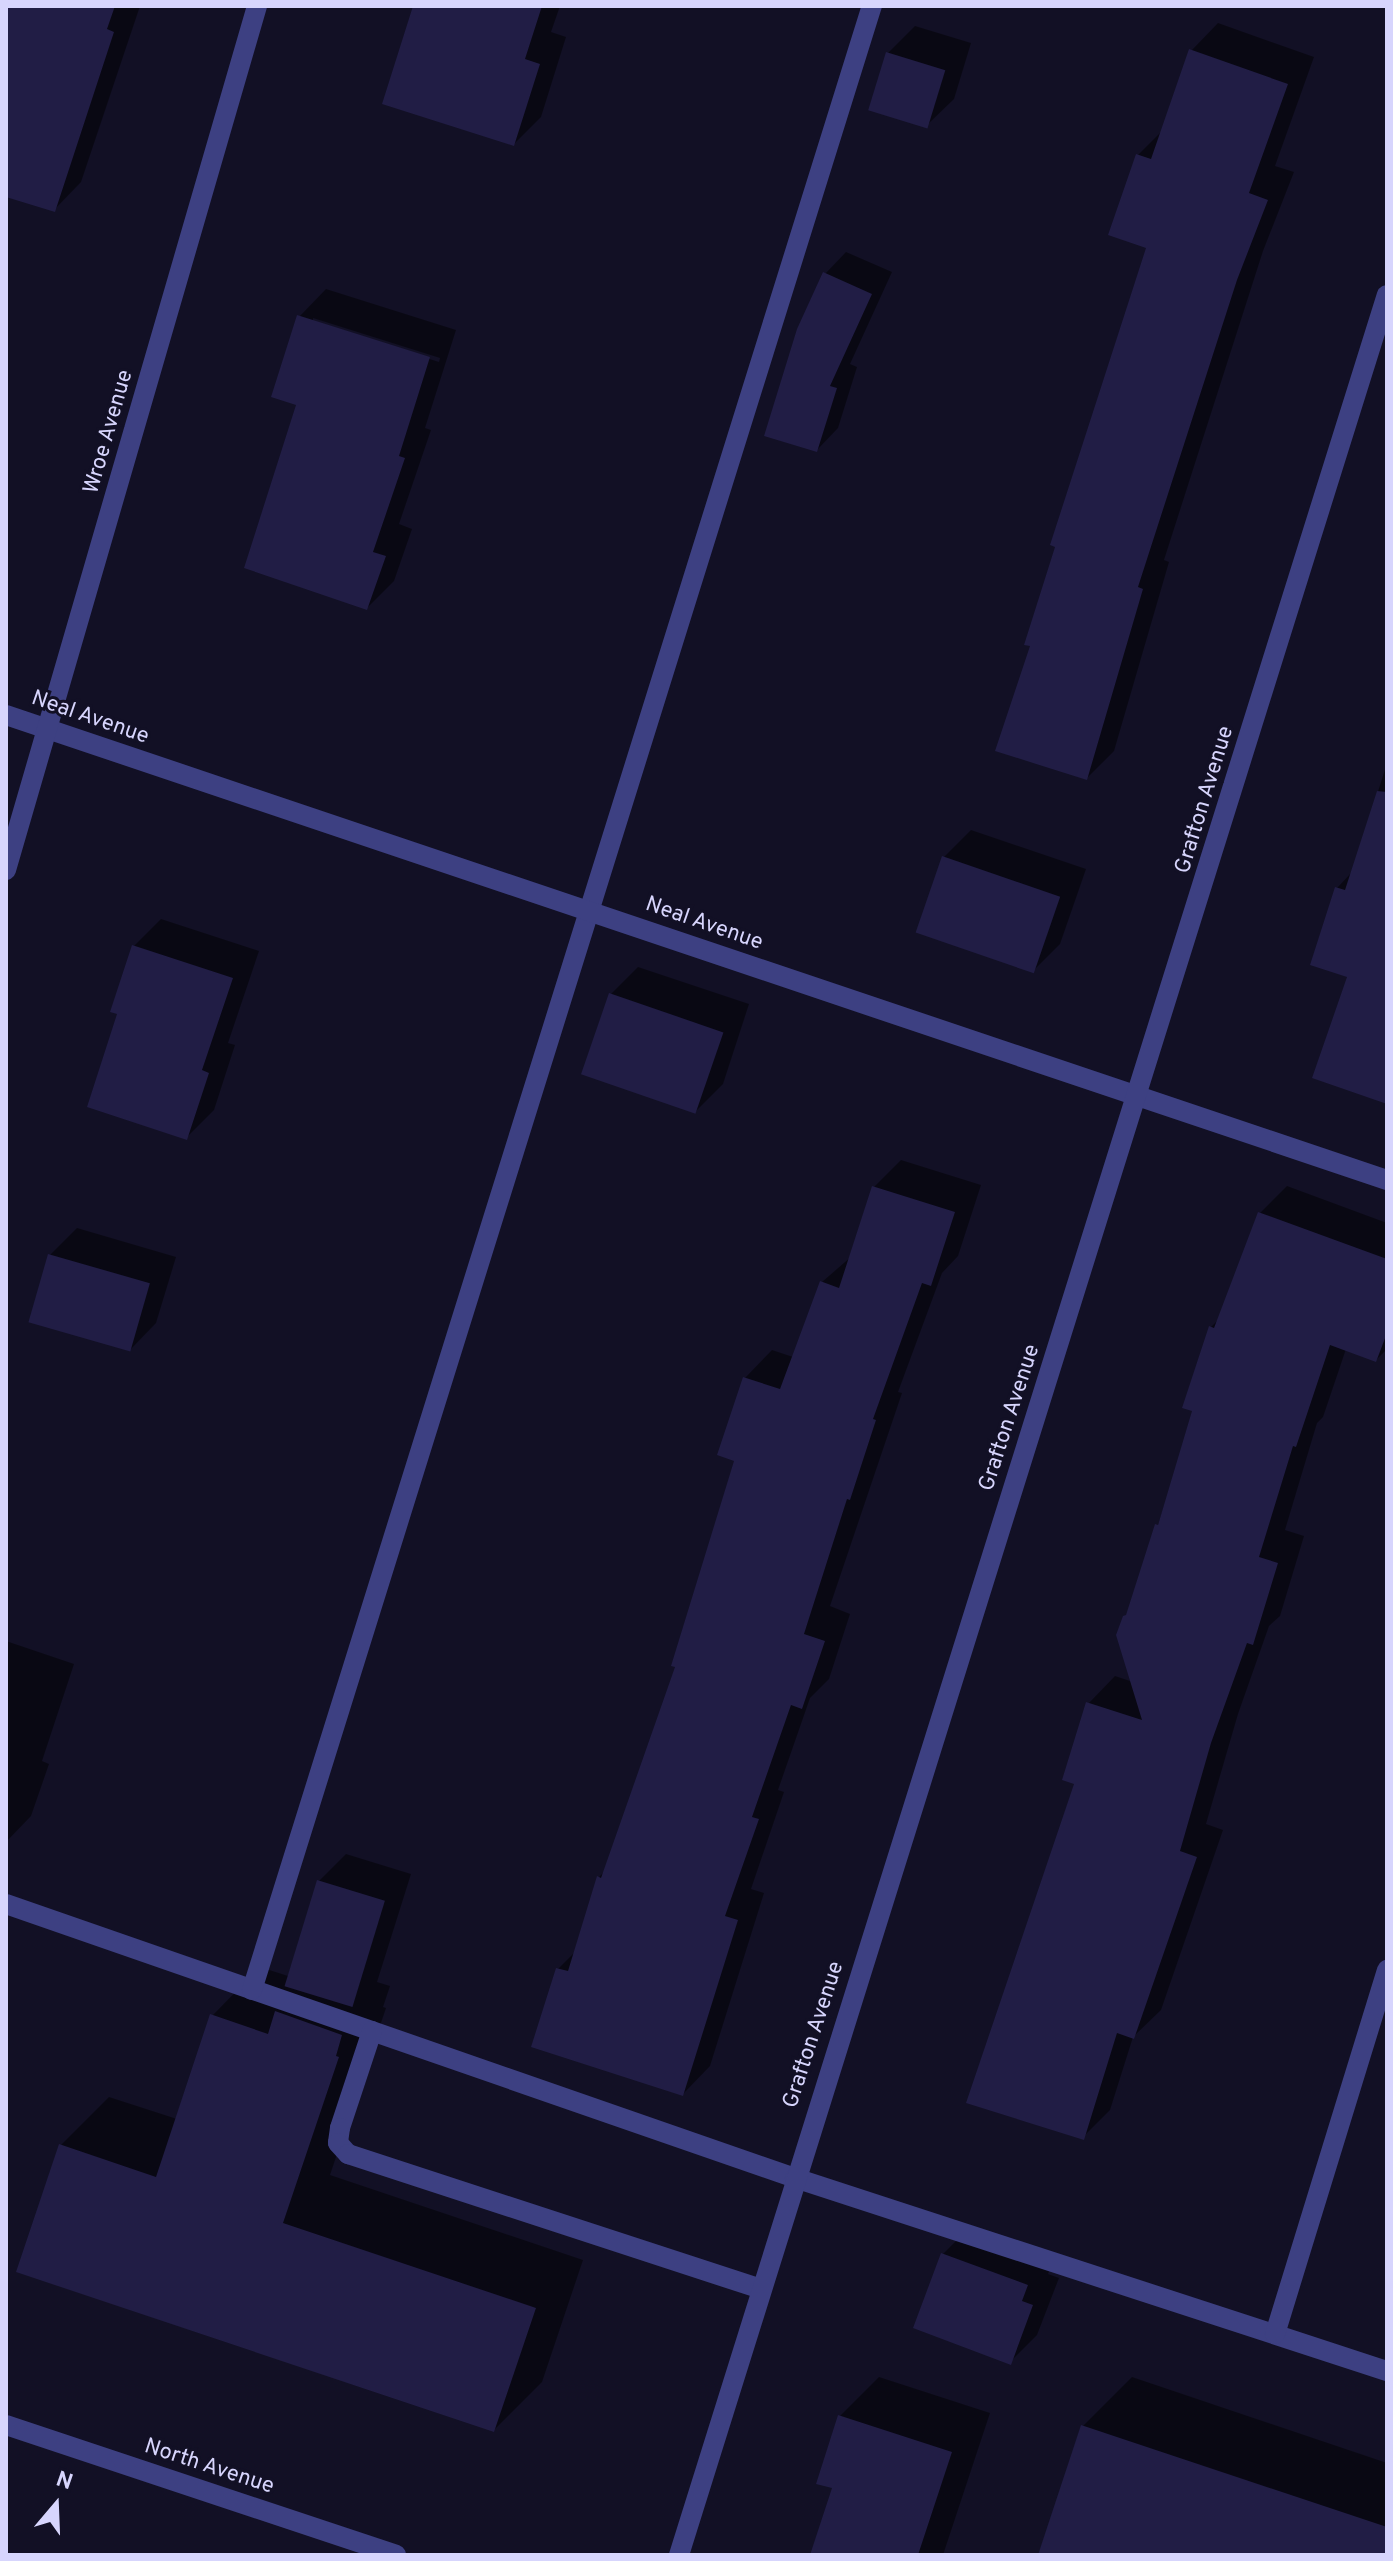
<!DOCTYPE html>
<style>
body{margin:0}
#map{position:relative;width:1393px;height:2561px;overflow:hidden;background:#121025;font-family:Overpass,sans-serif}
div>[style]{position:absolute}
.shadow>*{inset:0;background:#0007}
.building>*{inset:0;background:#211d45;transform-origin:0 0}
.lane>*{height:20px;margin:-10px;padding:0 10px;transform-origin:10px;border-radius:10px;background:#3d4082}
.street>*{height:20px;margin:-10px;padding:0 10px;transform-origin:10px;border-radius:10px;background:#3d4082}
span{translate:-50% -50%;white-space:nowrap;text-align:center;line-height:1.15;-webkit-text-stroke:6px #121025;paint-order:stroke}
.street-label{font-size:22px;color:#d7d5fd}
.frame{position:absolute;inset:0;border:8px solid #d7d5fd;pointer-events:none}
.north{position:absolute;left:16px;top:2465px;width:80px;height:80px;-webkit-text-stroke:6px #121025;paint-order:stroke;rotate:19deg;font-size:22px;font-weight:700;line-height:32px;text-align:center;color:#d7d5fd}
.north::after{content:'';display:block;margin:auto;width:28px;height:36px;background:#d7d5fd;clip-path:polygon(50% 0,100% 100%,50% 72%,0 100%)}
</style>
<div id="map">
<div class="shadow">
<div style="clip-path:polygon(6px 6px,140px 6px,81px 182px,54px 210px,6px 194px)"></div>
<div style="clip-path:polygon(415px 6px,560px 6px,551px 32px,566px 37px,541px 117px,514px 144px)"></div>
<div style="clip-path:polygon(1218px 23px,1314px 57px,1275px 166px,1294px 172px,1263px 251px,1164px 560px,1169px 562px,1114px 751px,1087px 778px,1032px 645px,1148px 247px,1138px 155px,1163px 130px,1191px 51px)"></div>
<div style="clip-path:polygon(915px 26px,971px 43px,954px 99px,926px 126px,888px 53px)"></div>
<div style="clip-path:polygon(846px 252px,892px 272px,850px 364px,857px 367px,838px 428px,817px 450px,825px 274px)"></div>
<div style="clip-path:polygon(evenodd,326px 289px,456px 330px,425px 428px,431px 430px,399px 524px,412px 529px,394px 581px,367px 608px,298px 404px,299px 317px,326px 289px,313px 318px,440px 358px,439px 362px,313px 322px,313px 318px)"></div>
<div style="clip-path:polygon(1387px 763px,1387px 1101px,1337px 888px,1353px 871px)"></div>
<div style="clip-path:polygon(971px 830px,1086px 869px,1060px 944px,1033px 971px,918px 932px,944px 857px)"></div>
<div style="clip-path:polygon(161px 919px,259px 951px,228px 1043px,235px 1045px,214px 1110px,187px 1137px,119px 1013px,134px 946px)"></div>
<div style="clip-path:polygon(638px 967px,749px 1004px,723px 1084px,696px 1111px,611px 994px)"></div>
<div style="clip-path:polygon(901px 1160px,981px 1185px,958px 1256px,942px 1273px,898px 1392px,902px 1393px,830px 1606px,850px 1614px,829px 1679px,810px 1698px,778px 1790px,784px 1792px,751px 1889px,764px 1893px,710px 2066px,683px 2094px,558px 1969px,576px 1951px,599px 1877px,606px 1870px,677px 1666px,737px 1460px,720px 1454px,745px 1378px,772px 1350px,793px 1357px,822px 1282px,852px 1256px,874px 1187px)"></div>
<div style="clip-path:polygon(1287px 1186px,1387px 1223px,1387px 1349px,1376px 1360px,1346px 1349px,1323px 1417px,1317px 1423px,1285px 1530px,1304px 1536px,1280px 1616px,1269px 1626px,1238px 1714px,1206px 1824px,1223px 1830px,1161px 2010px,1133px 2037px,1110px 2110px,1083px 2137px,1076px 1783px,1088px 1704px,1115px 1676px,1133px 1682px,1130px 1612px,1195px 1410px,1211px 1327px,1220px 1318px,1260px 1213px)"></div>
<div style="clip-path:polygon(77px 1228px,176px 1257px,156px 1323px,129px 1351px,50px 1255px)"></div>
<div style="clip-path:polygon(6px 1641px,74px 1664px,42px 1761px,49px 1764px,31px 1816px,6px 1842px)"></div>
<div style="clip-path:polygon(346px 1854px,411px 1874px,377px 1982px,390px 1986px,383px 2007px,386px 2008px,330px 2175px,583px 2260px,542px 2382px,494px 2430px,61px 2145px,109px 2097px,177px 2119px,212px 2016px,260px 1967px,288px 1976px,319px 1881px)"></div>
<div style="clip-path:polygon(970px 2227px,1054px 2258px,1048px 2274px,1059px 2278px,1037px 2335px,1010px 2362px,943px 2254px)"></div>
<div style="clip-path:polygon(879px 2377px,990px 2413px,943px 2555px,812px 2555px,834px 2487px,840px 2416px)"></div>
<div style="clip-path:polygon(1132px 2377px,1387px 2463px,1387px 2555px,1040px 2555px,1083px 2426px)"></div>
</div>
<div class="building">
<div style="clip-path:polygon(6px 6px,115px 6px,107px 29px,114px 32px,55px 212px,6px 197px)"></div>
<div style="clip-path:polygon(413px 6px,542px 6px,525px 59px,540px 64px,514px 146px,382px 104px)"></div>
<div style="clip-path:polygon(1189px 49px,1288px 84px,1249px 193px,1268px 200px,1237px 280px,1138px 587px,1143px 589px,1087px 780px,995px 751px,1030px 646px,1024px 645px,1055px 547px,1050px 545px,1146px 248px,1108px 235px,1136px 154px,1151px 159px)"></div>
<div style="left:886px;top:52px;width:62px;height:61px;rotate:17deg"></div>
<div style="clip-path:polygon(823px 272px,872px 294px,830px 386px,837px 388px,817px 452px,764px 436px,797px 329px)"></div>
<div style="clip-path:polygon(297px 315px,430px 357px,399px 456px,405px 458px,373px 552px,386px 556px,367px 610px,244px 568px,296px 405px,271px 397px)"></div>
<div style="clip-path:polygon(1377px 791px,1387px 792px,1387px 1104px,1312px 1078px,1347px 977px,1310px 965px,1335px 887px,1345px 890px)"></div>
<div style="left:942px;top:856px;width:125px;height:81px;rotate:19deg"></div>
<div style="clip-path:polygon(132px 945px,233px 978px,202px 1070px,209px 1073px,187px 1140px,87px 1107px,117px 1014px,110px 1012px)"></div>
<div style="left:609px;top:993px;width:121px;height:86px;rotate:19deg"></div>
<div style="clip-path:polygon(872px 1186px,955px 1212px,931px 1286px,922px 1283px,873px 1419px,876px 1420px,850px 1500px,847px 1499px,804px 1634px,825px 1641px,802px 1709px,791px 1705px,752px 1817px,759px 1819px,725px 1916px,738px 1920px,683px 2096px,531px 2047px,556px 1968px,568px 1971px,597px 1876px,601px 1878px,675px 1667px,671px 1666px,734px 1461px,717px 1455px,743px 1377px,780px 1389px,820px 1281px,839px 1288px)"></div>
<div style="clip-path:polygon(1258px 1212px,1387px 1259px,1387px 1333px,1376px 1362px,1330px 1345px,1296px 1447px,1293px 1446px,1259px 1557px,1278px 1563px,1253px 1645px,1247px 1643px,1211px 1743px,1180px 1851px,1197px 1857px,1134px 2039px,1117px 2033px,1084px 2140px,966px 2103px,1074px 1784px,1062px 1780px,1086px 1702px,1142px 1720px,1116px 1635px,1123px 1616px,1126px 1615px,1155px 1524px,1158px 1525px,1192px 1411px,1182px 1408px,1209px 1326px,1214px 1328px)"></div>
<div style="left:48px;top:1254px;width:106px;height:71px;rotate:16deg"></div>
<div style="left:317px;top:1880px;width:71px;height:111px;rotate:17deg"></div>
<div style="clip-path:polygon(275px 2011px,342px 2035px,336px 2056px,339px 2057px,283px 2223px,536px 2308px,494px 2432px,16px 2272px,59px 2144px,156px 2177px,210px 2014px,268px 2034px)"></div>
<div style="clip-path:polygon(941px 2253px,1028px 2285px,1022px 2301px,1033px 2305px,1011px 2365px,913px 2328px)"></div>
<div style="clip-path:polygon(838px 2415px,952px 2452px,918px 2555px,810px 2555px,832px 2488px,816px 2484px)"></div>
<div style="clip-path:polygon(1081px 2425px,1387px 2527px,1387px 2555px,1038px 2555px)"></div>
</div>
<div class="lane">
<div style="left:6px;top:1904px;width:835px;rotate:19.15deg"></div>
<div style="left:795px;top:2178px;width:623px;rotate:18.06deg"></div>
<div style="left:252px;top:1990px;width:2079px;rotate:-72.65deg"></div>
<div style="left:372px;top:2031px;width:102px;rotate:108.3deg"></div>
<div style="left:340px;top:2128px;width:15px;rotate:98deg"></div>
<div style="left:338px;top:2143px;width:15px;rotate:48deg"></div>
<div style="left:348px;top:2154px;width:434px;rotate:18.1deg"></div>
<div style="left:1275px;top:2334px;width:381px;rotate:-72.9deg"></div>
</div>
<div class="street">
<div style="left:6px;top:715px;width:1457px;rotate:18.61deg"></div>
<div style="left:6px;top:870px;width:900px;rotate:-73.8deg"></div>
<div style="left:6px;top:2425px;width:411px;rotate:18.4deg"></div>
<div style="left:679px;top:2555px;width:2368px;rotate:-72.61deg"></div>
</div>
<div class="street-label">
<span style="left:109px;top:432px;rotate:-74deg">Wroe Avenue</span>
<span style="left:90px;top:718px;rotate:19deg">Neal Avenue</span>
<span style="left:1205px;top:800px;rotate:-73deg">Grafton Avenue</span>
<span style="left:704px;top:924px;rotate:19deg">Neal Avenue</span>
<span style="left:1010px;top:1418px;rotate:-72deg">Grafton Avenue</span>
<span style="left:814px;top:2035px;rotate:-72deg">Grafton Avenue</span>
<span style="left:209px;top:2467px;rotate:18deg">North Avenue</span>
</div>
<div class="frame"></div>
<div class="north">N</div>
</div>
